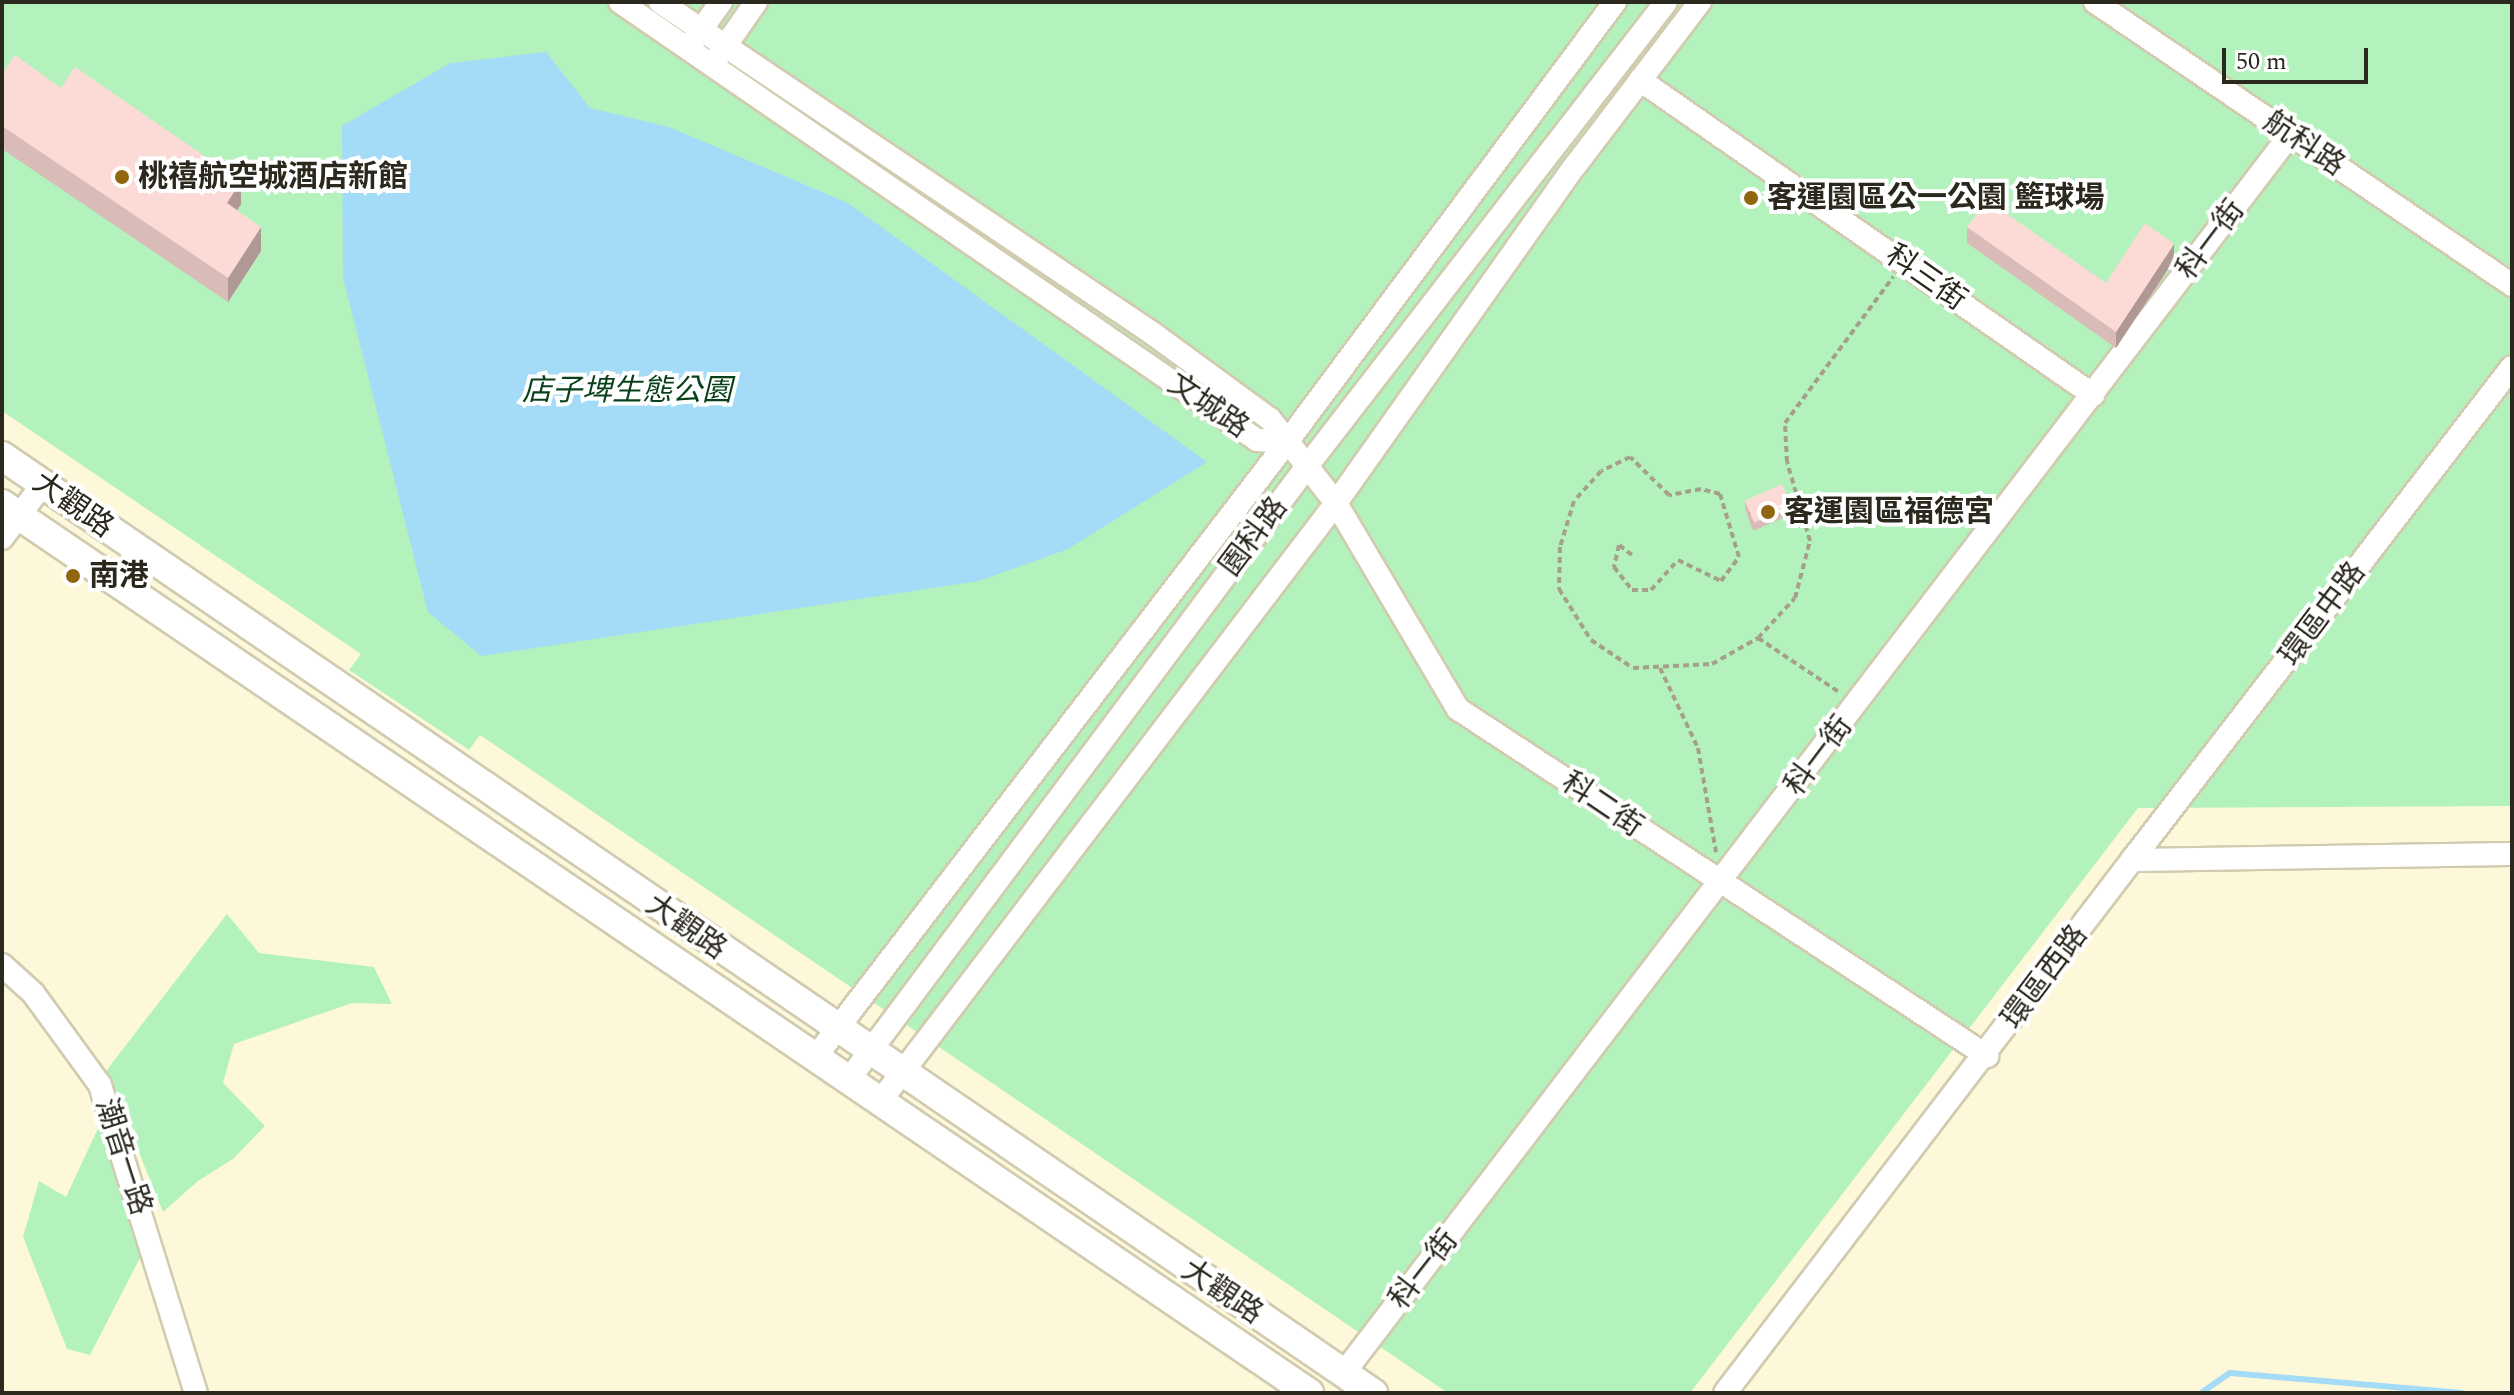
<!DOCTYPE html>
<meta charset="utf-8">
<style>
body{margin:0}
#map{position:relative;width:2514px;height:1395px;overflow:hidden;background:#fef8db;font-family:Spectral,"Noto Sans TC",serif}
div>[style]{position:absolute}
.green>*{inset:0;background:#b3f2bd}
.water>*{inset:0;background:#a4dbf7}
.stream>*{height:6px;margin:-3px;padding:0 3px;transform-origin:3px;border-radius:3px;background:#a4dbf7}
.path>*{height:4px;margin-top:-2px;transform-origin:0;background:repeating-linear-gradient(90deg,#a5a08b 0 6px,transparent 0 10px)}
.roads{filter:drop-shadow(2px 0 #d1cbaf) drop-shadow(-2px 0 #d1cbaf) drop-shadow(0 2px #d1cbaf) drop-shadow(0 -2px #d1cbaf)}
.minor>*{height:22px;margin:-11px;padding:0 11px;transform-origin:11px;border-radius:11px;background:#fff}
.major>*{height:28px;margin:-14px;padding:0 14px;transform-origin:14px;border-radius:14px;background:#fff}
.wall>*{inset:0;background:#d9bbb7}
.shaded-wall>*{inset:0;background:#b09995;transform-origin:0 0}
.building>*{inset:0;background:#fcdad5;transform-origin:0 0}
.dots>*{width:22px;height:22px;translate:-50% -50%;box-sizing:border-box;border:4px solid #fff;border-radius:50%}
span{translate:-50% -50%;white-space:nowrap;text-align:center;line-height:1.15;-webkit-text-stroke:8px #fff;paint-order:stroke}
.street-label{font-size:30px;color:#2b281e}
.poi-label{font-size:30px;color:#2b281e;font-weight:700}
.left{translate:0 -50%;text-align:left}
.park-label{font-size:30px;color:#09411a;font-style:italic}
.frame{position:absolute;inset:0;border:4px solid #2b281e;pointer-events:none}
.scale{position:absolute;left:2222px;top:48px;width:146px;height:36px;box-sizing:border-box;border:4px solid #2b281e;border-top:0;padding-left:10px;font-size:24px;line-height:28px;white-space:nowrap;color:#2b281e;-webkit-text-stroke:6px #fff;paint-order:stroke}
</style>
<div id="map">
<div class="green">
<div style="clip-path:polygon(2px 2px,2512px 2px,2512px 806px,2138px 808px,1690px 1393px,1448px 1393px,480px 735px,469px 750px,349px 670px,361px 654px,2px 411px)"></div>
<div style="clip-path:polygon(227px 914px,259px 953px,374px 967px,392px 1004px,352px 1003px,234px 1044px,223px 1083px,265px 1126px,233px 1159px,198px 1181px,163px 1212px,106px 1071px)"></div>
<div style="clip-path:polygon(100px 1124px,141px 1256px,90px 1355px,67px 1349px,23px 1237px,39px 1181px,66px 1197px)"></div>
</div>
<div class="water">
<div style="clip-path:polygon(546px 52px,590px 108px,669px 127px,848px 203px,1207px 462px,1068px 549px,979px 581px,481px 656px,428px 612px,343px 278px,342px 126px,450px 63px)"></div>
</div>
<div class="stream">
<div style="left:2201px;top:1393px;width:35px;rotate:-35deg"></div>
<div style="left:2230px;top:1373px;width:233px;rotate:4.9deg"></div>
</div>
<div class="path">
<div style="left:1632px;top:555px;width:16px;rotate:-142deg"></div>
<div style="left:1619px;top:545px;width:23px;rotate:103deg"></div>
<div style="left:1614px;top:567px;width:29px;rotate:52deg"></div>
<div style="left:1632px;top:590px;width:19px"></div>
<div style="left:1651px;top:590px;width:40px;rotate:-48deg"></div>
<div style="left:1678px;top:560px;width:48px;rotate:26deg"></div>
<div style="left:1721px;top:581px;width:30px;rotate:-53deg"></div>
<div style="left:1739px;top:557px;width:66px;rotate:-106.8deg"></div>
<div style="left:1720px;top:494px;width:20px;rotate:-165deg"></div>
<div style="left:1701px;top:489px;width:33px;rotate:169deg"></div>
<div style="left:1669px;top:495px;width:54px;rotate:-135.7deg"></div>
<div style="left:1630px;top:457px;width:32px;rotate:154deg"></div>
<div style="left:1601px;top:471px;width:40px;rotate:132deg"></div>
<div style="left:1574px;top:501px;width:48px;rotate:106.9deg"></div>
<div style="left:1560px;top:547px;width:42px;rotate:91.4deg"></div>
<div style="left:1559px;top:589px;width:60px;rotate:57.9deg"></div>
<div style="left:1591px;top:640px;width:50px;rotate:33.7deg"></div>
<div style="left:1633px;top:668px;width:79px;rotate:-2.9deg"></div>
<div style="left:1712px;top:664px;width:53px;rotate:-29.5deg"></div>
<div style="left:1758px;top:638px;width:54px;rotate:-47.2deg"></div>
<div style="left:1795px;top:598px;width:59px;rotate:-75.3deg"></div>
<div style="left:1810px;top:541px;width:82px;rotate:-106.2deg"></div>
<div style="left:1787px;top:462px;width:39px;rotate:-93deg"></div>
<div style="left:1785px;top:423px;width:182px;rotate:-53.5deg"></div>
<div style="left:1758px;top:638px;width:97px;rotate:33.7deg"></div>
<div style="left:1660px;top:668px;width:89px;rotate:64.6deg"></div>
<div style="left:1698px;top:748px;width:106px;rotate:80.2deg"></div>
</div>
<div class="roads">
<div class="minor">
<div style="left:620px;top:2px;width:773px;rotate:34.51deg"></div>
<div style="left:1257px;top:440px;width:30px;rotate:4deg"></div>
<div style="left:660px;top:2px;width:593px;rotate:33.93deg"></div>
<div style="left:1152px;top:333px;width:146px;rotate:36.1deg"></div>
<div style="left:1270px;top:419px;width:107px;rotate:51.8deg"></div>
<div style="left:1336px;top:503px;width:239px;rotate:59.4deg"></div>
<div style="left:1458px;top:709px;width:633px;rotate:33.26deg"></div>
<div style="left:2095px;top:2px;width:504px;rotate:34.16deg"></div>
<div style="left:694px;top:40px;width:47px;rotate:-54.6deg"></div>
<div style="left:717px;top:58px;width:68px;rotate:-55.1deg"></div>
<div style="left:1640px;top:80px;width:552px;rotate:34.81deg"></div>
<div style="left:2px;top:538px;width:68px;rotate:-52.8deg"></div>
<div style="left:2132px;top:860px;width:622px;rotate:-52.38deg"></div>
<div style="left:2px;top:965px;width:42px;rotate:42.1deg"></div>
<div style="left:33px;top:993px;width:114px;rotate:53.9deg"></div>
<div style="left:100px;top:1085px;width:323px;rotate:72.7deg"></div>
<div style="left:817px;top:1055px;width:772px;rotate:-52.52deg"></div>
<div style="left:1287px;top:442px;width:549px;rotate:-53.3deg"></div>
<div style="left:850px;top:1078px;width:765px;rotate:-53.23deg"></div>
<div style="left:1308px;top:465px;width:585px;rotate:-52.29deg"></div>
<div style="left:882px;top:1099px;width:749px;rotate:-52.7deg"></div>
<div style="left:1336px;top:503px;width:413px;rotate:-54.7deg"></div>
<div style="left:1575px;top:166px;width:206px;rotate:-52.7deg"></div>
<div style="left:1343px;top:1374px;width:1559px;rotate:-52.61deg"></div>
<div style="left:1725px;top:1393px;width:671px;rotate:-52.63deg"></div>
<div style="left:2132px;top:860px;width:380px;rotate:-0.9deg"></div>
</div>
<div class="major">
<div style="left:2px;top:456px;width:1661px;rotate:34.35deg"></div>
<div style="left:2px;top:504px;width:1581px;rotate:34.22deg"></div>
</div>
</div>
<div class="wall">
<div style="clip-path:polygon(2px 74px,61px 88px,241px 204px,237px 211px,261px 251px,228px 302px,2px 149px)"></div>
<div style="clip-path:polygon(1967px 227px,2106px 283px,2174px 260px,2116px 348px,1967px 243px)"></div>
<div style="clip-path:polygon(1745px 501px,1792px 514px,1753px 531px,1745px 509px)"></div>
</div>
<div class="shaded-wall">
<div style="clip-path:polygon(241px 181px,241px 204px,227px 227px,227px 203px)"></div>
<div style="clip-path:polygon(261px 227px,261px 251px,228px 302px,228px 278px)"></div>
<div style="clip-path:polygon(2174px 244px,2174px 260px,2116px 348px,2116px 332px)"></div>
<div style="left:1792px;top:506px;width:8px;height:43px;rotate:90deg"></div>
</div>
<div class="building">
<div style="clip-path:polygon(15px 55px,61px 88px,75px 67px,241px 181px,227px 203px,261px 227px,228px 278px,2px 126px,2px 74px)"></div>
<div style="clip-path:polygon(1987px 200px,2106px 283px,2145px 223px,2174px 244px,2116px 332px,1967px 227px)"></div>
<div style="left:1782px;top:484px;width:24px;height:41px;rotate:66deg"></div>
</div>
<div class="dots">
<div style="left:122px;top:177px;background:#91660f"></div>
<div style="left:1751px;top:198px;background:#91660f"></div>
<div style="left:1768px;top:512px;background:#91660f"></div>
<div style="left:73px;top:576px;background:#91660f"></div>
</div>
<div class="street-label">
<span style="left:2304px;top:144px;rotate:34deg">航科路</span>
<span style="left:2211px;top:240px;rotate:-53deg">科一街</span>
<span style="left:1926px;top:278px;rotate:35deg">科三街</span>
<span style="left:1208px;top:406px;rotate:34deg">文城路</span>
<span style="left:73px;top:505px;rotate:35deg">大觀路</span>
<span style="left:1254px;top:537px;rotate:-53deg">園科路</span>
<span style="left:2323px;top:614px;rotate:-53deg">環區中路</span>
<span style="left:1819px;top:756px;rotate:-53deg">科一街</span>
<span style="left:1602px;top:805px;rotate:34deg">科二街</span>
<span style="left:686px;top:927px;rotate:35deg">大觀路</span>
<span style="left:2045px;top:977px;rotate:-53deg">環區西路</span>
<span style="left:123px;top:1157px;rotate:72deg">潮音一路</span>
<span style="left:1424px;top:1270px;rotate:-52deg">科一街</span>
<span style="left:1222px;top:1292px;rotate:34deg">大觀路</span>
</div>
<div class="poi-label">
<span class="left" style="left:138px;top:177px">桃禧航空城酒店新館</span>
<span class="left" style="left:1767px;top:198px">客運園區公一公園 籃球場</span>
<span class="left" style="left:1784px;top:512px">客運園區福德宮</span>
<span class="left" style="left:89px;top:576px">南港</span>
</div>
<div class="park-label">
<span style="left:627px;top:391px">店子埤生態公園</span>
</div>
<div class="frame"></div>
<div class="scale">50 m</div>
</div>
